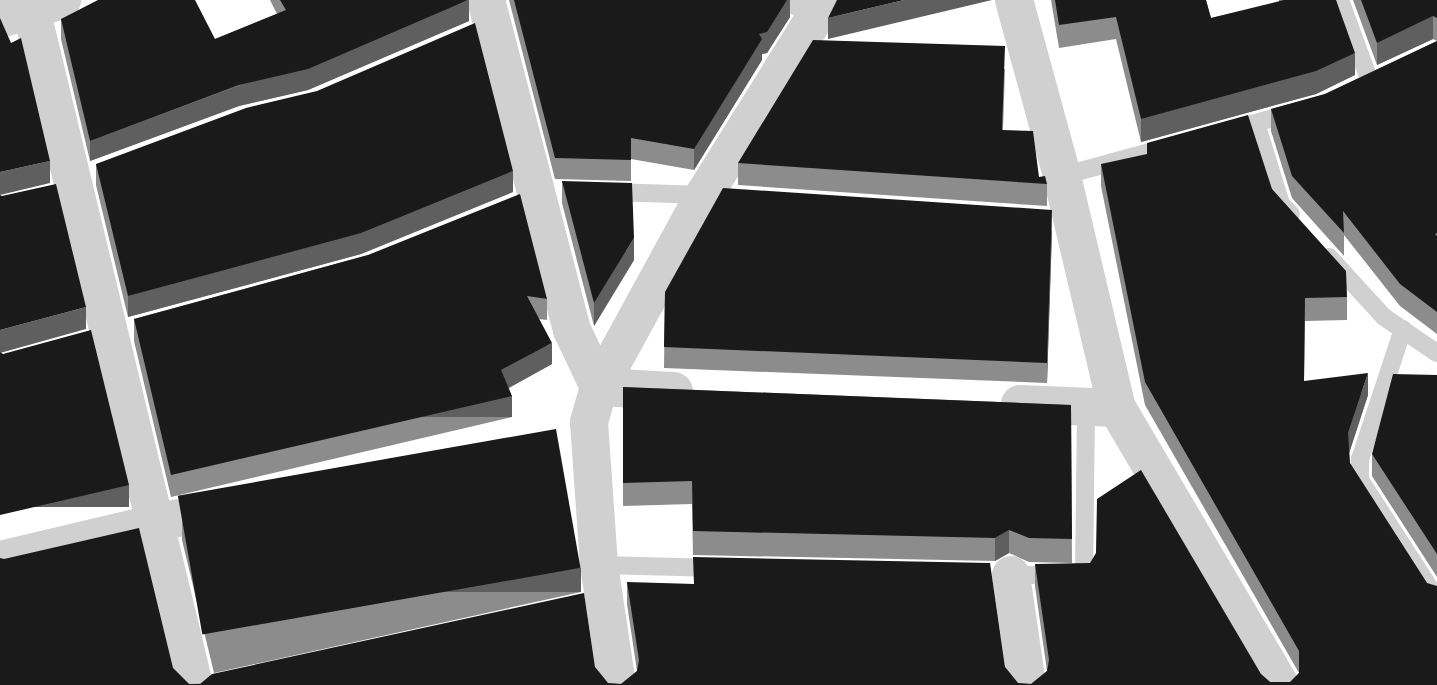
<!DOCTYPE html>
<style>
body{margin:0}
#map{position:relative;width:1437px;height:685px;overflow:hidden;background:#fff;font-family:"Space Grotesk",sans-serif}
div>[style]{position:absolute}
.service>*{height:18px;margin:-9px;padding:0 9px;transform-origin:9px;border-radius:9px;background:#d0d0d0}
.minor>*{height:38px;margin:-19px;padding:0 19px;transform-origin:19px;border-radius:19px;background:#d0d0d0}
.wall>*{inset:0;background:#8c8c8c}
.shaded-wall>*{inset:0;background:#5f5f5f;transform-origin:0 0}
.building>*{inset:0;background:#1a1a1a;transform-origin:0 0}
span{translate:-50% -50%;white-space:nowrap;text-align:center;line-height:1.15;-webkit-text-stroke:8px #fff;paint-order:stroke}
</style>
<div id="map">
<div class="service">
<div style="left:781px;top:0;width:39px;rotate:23deg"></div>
<div style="left:1340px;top:0;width:87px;rotate:69.9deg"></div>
<div style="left:1256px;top:123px;width:85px;rotate:72.8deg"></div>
<div style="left:1281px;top:204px;width:14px;rotate:45deg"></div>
<div style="left:1227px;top:131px;width:66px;rotate:-15.7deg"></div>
<div style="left:1062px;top:176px;width:110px;rotate:-15.3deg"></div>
<div style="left:611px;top:192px;width:94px;rotate:1.8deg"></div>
<div style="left:1329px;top:257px;width:81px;rotate:47.5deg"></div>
<div style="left:1384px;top:317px;width:64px;rotate:34.2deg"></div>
<div style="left:1403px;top:329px;width:137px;rotate:108.3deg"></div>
<div style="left:1360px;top:459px;width:21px;rotate:90deg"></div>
<div style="left:1360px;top:480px;width:142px;rotate:57.1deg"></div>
<div style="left:599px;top:565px;width:119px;rotate:1.4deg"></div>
<div style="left:1008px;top:575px;width:76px"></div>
<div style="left:1084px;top:575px;width:168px;rotate:-89.3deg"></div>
</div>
<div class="minor">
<div style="left:486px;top:0;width:341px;rotate:75.4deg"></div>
<div style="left:572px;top:330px;width:63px;rotate:64.7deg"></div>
<div style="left:599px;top:387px;width:75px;rotate:3.1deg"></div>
<div style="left:1014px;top:0;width:182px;rotate:74.7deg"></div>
<div style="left:1062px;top:176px;width:238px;rotate:76.7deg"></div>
<div style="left:1117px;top:408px;width:321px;rotate:59.5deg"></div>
<div style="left:31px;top:9px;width:695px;rotate:76.44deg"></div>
<div style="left:0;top:19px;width:65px;rotate:-17deg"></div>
<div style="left:1020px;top:404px;width:97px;rotate:2.4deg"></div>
<div style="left:0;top:560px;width:182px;rotate:-13.3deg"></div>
<div style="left:1011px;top:575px;width:111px;rotate:81.7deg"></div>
<div style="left:617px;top:685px;width:121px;rotate:-98.5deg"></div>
<div style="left:599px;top:565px;width:143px;rotate:-94deg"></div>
<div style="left:589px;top:422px;width:36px;rotate:-74deg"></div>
<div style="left:599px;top:387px;width:219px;rotate:-61.3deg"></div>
<div style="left:704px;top:195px;width:230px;rotate:-58deg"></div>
</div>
<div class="wall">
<div style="clip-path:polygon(270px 0,469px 0,469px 21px,308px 90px,239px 106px,90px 161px,61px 39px,61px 19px,215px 39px,277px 14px)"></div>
<div style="clip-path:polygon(509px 0,790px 0,790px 17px,767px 53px,762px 54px,762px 60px,694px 170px,631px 159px,631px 181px,555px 179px)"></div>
<div style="clip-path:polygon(1051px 0,1206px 0,1211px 18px,1279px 2px,1279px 0,1336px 0,1355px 75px,1316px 94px,1141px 142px,1116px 39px,1059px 48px)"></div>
<div style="clip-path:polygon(1353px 0,1437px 0,1437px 41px,1433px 39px,1377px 65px)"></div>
<div style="clip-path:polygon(1437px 41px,1437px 334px,1400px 306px,1344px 235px,1344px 256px,1292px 198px,1271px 131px,1271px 109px,1325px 94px)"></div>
<div style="clip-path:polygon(1005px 69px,1003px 130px,1039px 177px,1047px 184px,1047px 206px,738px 185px,738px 163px)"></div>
<div style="clip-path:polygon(96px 164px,513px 192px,361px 254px,128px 317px,96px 185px)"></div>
<div style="clip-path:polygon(1101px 164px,1272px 189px,1347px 297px,1347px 320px,1305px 321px,1304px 381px,1368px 395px,1349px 454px,1350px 463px,1427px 583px,1437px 685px,0 685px,173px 668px,189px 684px,595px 667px,608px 683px,621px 684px,637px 671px,627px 604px,627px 582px,1005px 667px,1018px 683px,1031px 684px,1047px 671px,1035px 586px,1035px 564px,1261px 674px,1270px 682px,1290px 682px,1299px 673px,1145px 405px,1101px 186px)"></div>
<div style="clip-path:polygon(562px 181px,634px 260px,594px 326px,562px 203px)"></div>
<div style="clip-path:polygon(1052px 231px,1047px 383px,664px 368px,665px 292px)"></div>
<div style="clip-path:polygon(368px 255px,547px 299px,547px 320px,539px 319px,552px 364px,509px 388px,512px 417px,171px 497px,134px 341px,134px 319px)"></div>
<div style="clip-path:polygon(1437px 375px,1437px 577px,1372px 476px,1372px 454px)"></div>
<div style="clip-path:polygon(623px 387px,1071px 405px,1072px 563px,1029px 562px,1009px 553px,995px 561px,693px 555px,692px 504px,623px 506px)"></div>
<div style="clip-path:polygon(182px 516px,581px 592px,214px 673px,182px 540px)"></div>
</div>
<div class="shaded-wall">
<div style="clip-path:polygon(469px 0,469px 21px,308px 90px,239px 106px,90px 161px,90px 141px)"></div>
<div style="clip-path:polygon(787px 0,790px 0,790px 17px,767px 53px,762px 54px,762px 60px,694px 170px,694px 149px,759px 34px)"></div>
<div style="clip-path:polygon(904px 0,992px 0,828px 39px,828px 18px)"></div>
<div style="clip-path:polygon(1433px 16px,1433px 39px,1377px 65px,1377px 43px)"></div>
<div style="clip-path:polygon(1355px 53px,1355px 75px,1316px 94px,1141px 142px,1141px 119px)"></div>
<div style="clip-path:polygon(50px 161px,50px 183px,0 195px,0 172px)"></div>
<div style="clip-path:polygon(513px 171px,513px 192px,361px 254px,128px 317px,128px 296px)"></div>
<div style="clip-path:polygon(1052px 210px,1052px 231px,1047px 383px,1047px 363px)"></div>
<div style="clip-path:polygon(634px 238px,634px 260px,594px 326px,594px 303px)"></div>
<div style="clip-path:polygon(86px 307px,86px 329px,0 353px,0 330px)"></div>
<div style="clip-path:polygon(552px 343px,552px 364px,501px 392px,501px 370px)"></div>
<div style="clip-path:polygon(1368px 373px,1368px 395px,1348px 456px,1348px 433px)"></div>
<div style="left:512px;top:396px;width:21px;height:350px;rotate:90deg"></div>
<div style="left:129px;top:485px;width:22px;height:132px;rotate:90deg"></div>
<div style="clip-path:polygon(1009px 530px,1009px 553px,995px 561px,995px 538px)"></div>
<div style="left:581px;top:568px;width:24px;height:376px;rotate:90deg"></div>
</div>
<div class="building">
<div style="clip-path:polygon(98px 0,195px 0,215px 39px,286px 10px,280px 0,468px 0,308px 69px,239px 85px,90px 141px,61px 19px)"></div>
<div style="clip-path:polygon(514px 0,787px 0,767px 32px,759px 34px,762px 39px,694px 149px,631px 138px,631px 160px,555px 158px)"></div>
<div style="clip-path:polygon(837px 0,904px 0,828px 18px)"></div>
<div style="clip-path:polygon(1055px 0,1206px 0,1211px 18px,1284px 0,1336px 0,1355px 53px,1316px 71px,1141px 119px,1116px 17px,1059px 25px)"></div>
<div style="clip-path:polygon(1361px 0,1437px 0,1437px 18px,1433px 16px,1377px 43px)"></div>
<div style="clip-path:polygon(0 18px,11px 43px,21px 38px,50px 161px,0 172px)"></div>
<div style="clip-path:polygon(475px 23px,513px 171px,361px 233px,128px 296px,96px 164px,246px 108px,317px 91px)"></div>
<div style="clip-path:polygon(813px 40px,1005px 46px,1002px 130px,1033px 131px,1039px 177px,1045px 176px,1047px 184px,738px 163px)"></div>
<div style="clip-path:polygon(1437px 41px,1437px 233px,1435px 234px,1437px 236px,1437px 312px,1400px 284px,1343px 211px,1344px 233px,1292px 176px,1271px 109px,1325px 94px)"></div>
<div style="clip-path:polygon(1248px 115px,1272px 189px,1346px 271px,1347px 297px,1305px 298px,1304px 381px,1368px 373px,1348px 433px,1350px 463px,1427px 583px,1437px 586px,1437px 685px,0 685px,0 558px,4px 559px,139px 528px,173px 668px,189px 684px,200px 684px,212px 674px,584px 593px,595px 667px,608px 683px,621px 684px,637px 671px,639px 660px,627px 582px,694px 584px,693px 557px,990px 563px,1005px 667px,1018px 683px,1031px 684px,1047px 671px,1049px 660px,1035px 564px,1090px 563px,1096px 553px,1097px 499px,1141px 470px,1261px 674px,1270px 682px,1290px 682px,1299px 673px,1299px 651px,1145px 382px,1101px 164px,1147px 154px,1147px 143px)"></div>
<div style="clip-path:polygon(562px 181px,632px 183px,634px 238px,594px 303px)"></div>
<div style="clip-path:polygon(56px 184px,86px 307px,0 330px,0 195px,2px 196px)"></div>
<div style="clip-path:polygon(723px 188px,1052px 210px,1047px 363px,664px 347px,665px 292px)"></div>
<div style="clip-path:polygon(520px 194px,547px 299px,527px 296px,552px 343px,501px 370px,512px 396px,171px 475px,134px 319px,368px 255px)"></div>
<div style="clip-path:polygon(91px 330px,129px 485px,0 515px,0 352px,3px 354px)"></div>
<div style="clip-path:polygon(1393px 374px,1437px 375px,1437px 554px,1372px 454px)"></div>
<div style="clip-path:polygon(623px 387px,1071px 405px,1072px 539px,1029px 538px,1009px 530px,995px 538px,693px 531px,692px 481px,623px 483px)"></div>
<div style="left:556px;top:429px;width:141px;height:384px;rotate:80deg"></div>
</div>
</div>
